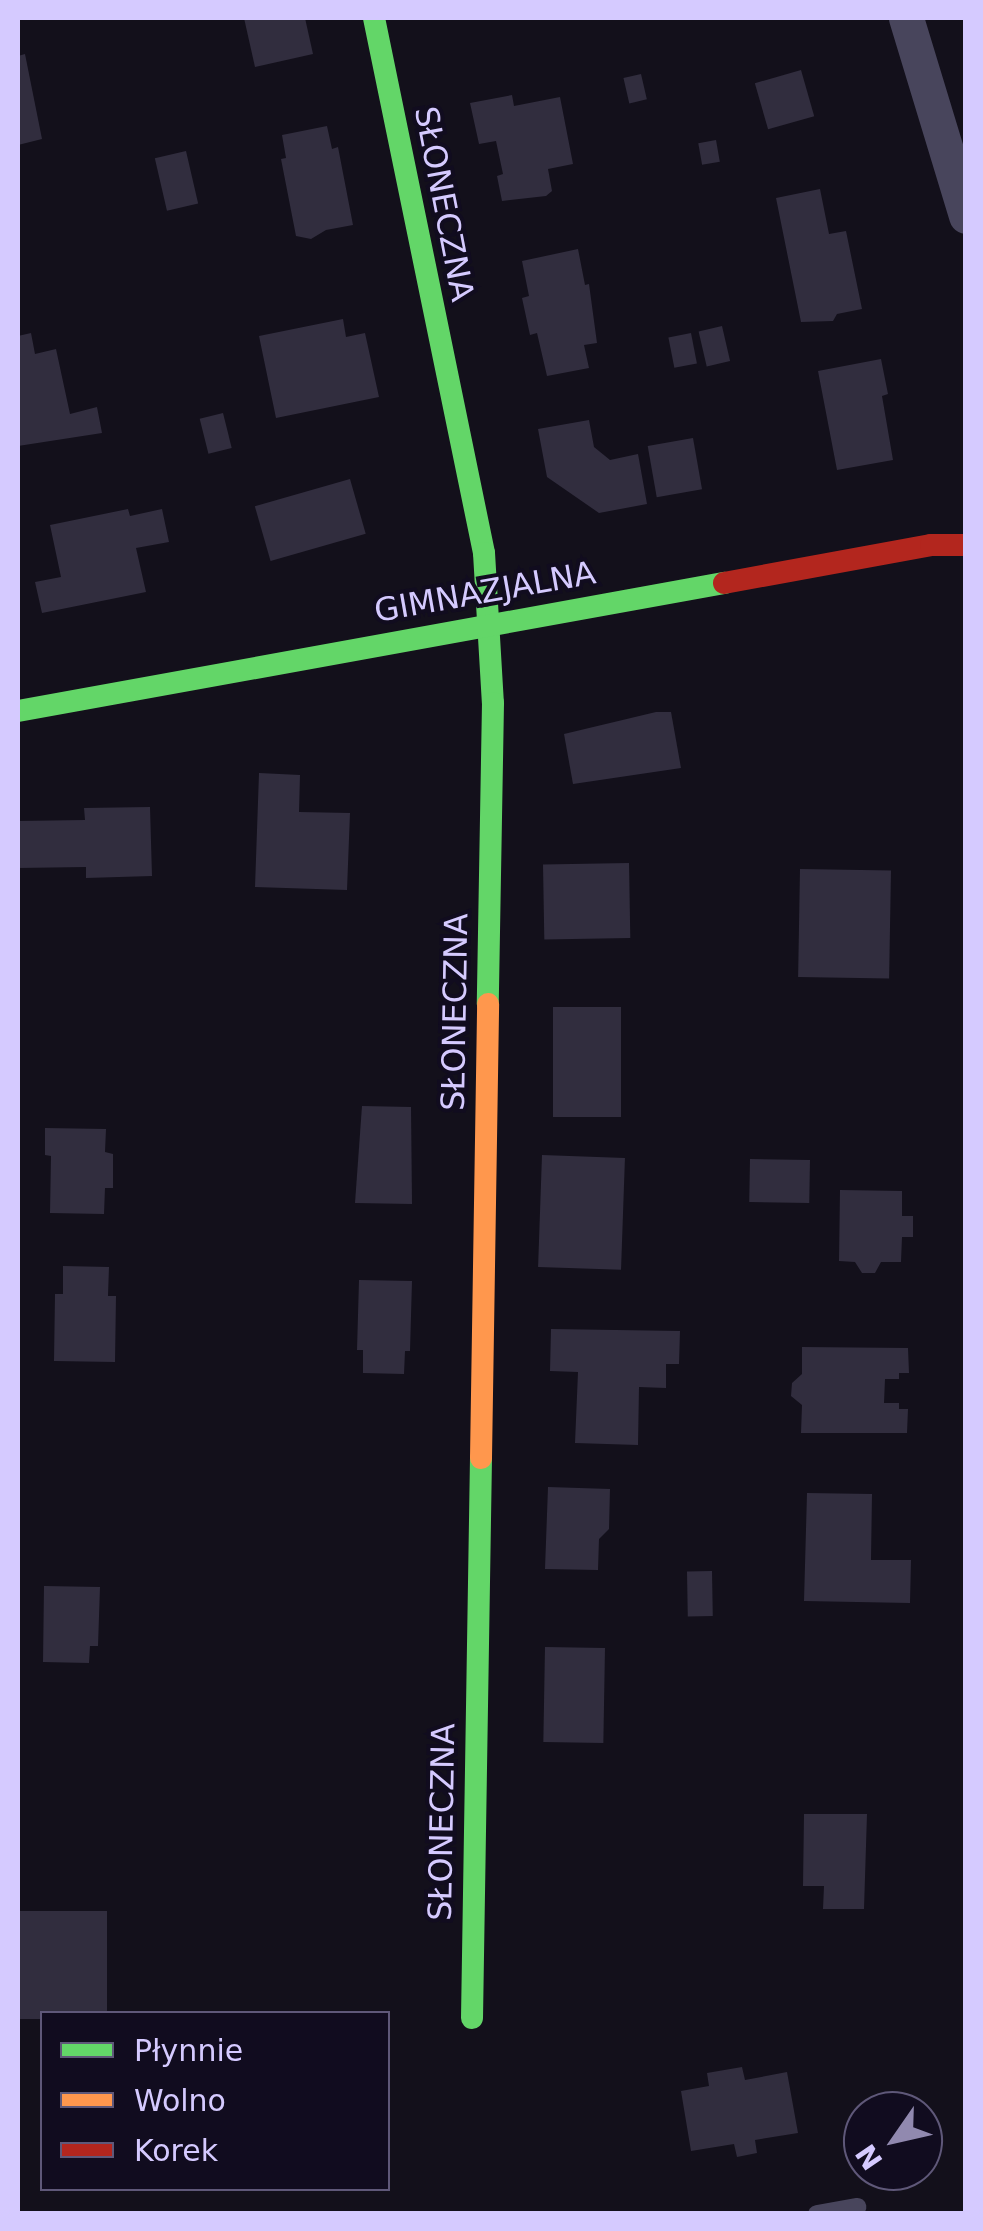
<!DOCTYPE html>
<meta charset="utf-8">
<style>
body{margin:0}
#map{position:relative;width:983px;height:2231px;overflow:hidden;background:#13101b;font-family:"DejaVu Sans",sans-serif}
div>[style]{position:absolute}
.building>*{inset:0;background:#312d3e;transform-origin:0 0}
.lane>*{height:18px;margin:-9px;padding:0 9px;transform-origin:9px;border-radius:9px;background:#48455c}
.street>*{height:35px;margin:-17.5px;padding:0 17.5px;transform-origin:17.5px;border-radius:17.5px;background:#48455c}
.fast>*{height:22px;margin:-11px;padding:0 11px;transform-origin:11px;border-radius:11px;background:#63d668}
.slow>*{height:22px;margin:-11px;padding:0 11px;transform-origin:11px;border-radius:11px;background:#ff974d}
.jam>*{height:22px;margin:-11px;padding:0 11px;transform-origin:11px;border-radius:11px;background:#b3261e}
span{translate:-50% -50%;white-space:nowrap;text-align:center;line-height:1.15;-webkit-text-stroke:8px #110c1f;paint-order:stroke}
.street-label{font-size:32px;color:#d5caff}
.frame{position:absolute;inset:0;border:20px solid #d5caff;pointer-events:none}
.legend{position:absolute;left:40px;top:2011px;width:350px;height:180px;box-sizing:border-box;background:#110c1f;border:2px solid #5f5879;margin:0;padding:12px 18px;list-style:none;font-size:30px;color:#d5caff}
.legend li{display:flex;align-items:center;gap:20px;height:50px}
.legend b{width:50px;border:2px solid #5f5879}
.north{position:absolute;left:843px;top:2091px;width:100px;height:100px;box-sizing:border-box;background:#110c1f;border:2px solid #5f5879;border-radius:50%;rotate:236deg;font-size:28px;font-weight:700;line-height:40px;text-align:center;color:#d5caff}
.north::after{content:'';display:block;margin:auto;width:35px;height:45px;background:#9189af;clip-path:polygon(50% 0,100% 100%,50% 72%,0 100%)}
</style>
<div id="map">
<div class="building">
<div style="clip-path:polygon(244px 18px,305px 18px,313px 54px,255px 67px)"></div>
<div style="clip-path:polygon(25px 54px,42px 139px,18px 145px,18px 56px)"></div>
<div style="left:801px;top:70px;width:48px;height:48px;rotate:74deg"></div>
<div style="left:641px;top:74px;width:26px;height:18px;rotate:77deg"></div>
<div style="clip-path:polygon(512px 95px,514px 106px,560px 97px,573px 164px,548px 169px,552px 191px,546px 196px,502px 201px,497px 176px,503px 174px,496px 141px,479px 144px,470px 103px)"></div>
<div style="clip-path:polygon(327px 126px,332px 149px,338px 147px,353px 225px,326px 230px,311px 239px,296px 236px,281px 159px,286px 158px,282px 135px)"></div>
<div style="left:716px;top:140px;width:22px;height:18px;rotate:80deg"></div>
<div style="left:186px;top:151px;width:54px;height:32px;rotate:77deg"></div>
<div style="clip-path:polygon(820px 189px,829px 234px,846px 231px,862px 309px,837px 314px,833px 321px,801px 322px,776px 198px)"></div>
<div style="clip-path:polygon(578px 249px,585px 285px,589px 284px,597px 343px,584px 345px,589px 368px,547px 376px,537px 333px,530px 335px,522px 298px,529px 296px,522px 261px)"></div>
<div style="clip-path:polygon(343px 319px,346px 337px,365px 333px,379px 397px,276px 418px,259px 336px)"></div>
<div style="left:722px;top:326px;width:36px;height:24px;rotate:77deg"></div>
<div style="clip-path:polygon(31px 333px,35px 354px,56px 349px,70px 414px,97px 407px,102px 433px,18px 446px,18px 336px)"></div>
<div style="left:691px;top:333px;width:31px;height:23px;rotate:79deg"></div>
<div style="clip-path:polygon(881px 359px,888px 394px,882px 396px,893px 460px,837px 470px,818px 371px)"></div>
<div style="left:223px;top:413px;width:36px;height:24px;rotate:76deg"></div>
<div style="clip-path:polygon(589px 420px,594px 447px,610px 460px,638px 454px,647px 504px,599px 513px,547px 477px,538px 429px)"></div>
<div style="left:693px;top:438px;width:52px;height:46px;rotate:80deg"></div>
<div style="left:350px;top:479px;width:57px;height:99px;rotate:74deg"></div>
<div style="clip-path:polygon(128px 509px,130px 516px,162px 509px,169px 542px,136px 548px,146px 592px,42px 613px,35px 582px,61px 577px,50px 525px)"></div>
<div style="clip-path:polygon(656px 712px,671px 712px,681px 768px,573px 784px,564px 734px)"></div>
<div style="clip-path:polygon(259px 773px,300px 775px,299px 812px,350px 813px,347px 890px,255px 887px)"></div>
<div style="clip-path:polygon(150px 807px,152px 876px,86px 878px,86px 867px,18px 868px,18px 821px,85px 820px,84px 808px)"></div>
<div style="left:629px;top:863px;width:75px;height:86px;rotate:89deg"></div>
<div style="left:800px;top:869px;width:91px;height:108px;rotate:1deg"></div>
<div style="left:553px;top:1007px;width:68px;height:110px"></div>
<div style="clip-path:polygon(362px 1106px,411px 1107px,412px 1204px,355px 1203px)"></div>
<div style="clip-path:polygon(45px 1128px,106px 1129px,105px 1152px,113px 1154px,113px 1188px,105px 1188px,104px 1214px,50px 1213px,51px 1156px,45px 1155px)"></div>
<div style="left:542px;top:1155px;width:83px;height:112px;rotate:2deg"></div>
<div style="left:750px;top:1159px;width:60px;height:43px;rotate:1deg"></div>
<div style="clip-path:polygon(840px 1190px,902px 1191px,902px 1216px,913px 1216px,913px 1237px,902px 1237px,901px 1262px,881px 1262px,875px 1273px,862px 1273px,855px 1262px,839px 1261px)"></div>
<div style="clip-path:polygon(63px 1266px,109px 1267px,108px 1296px,116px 1296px,115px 1362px,54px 1361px,55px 1294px,63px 1294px)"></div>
<div style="clip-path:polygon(359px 1280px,412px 1281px,410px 1351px,405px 1351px,404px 1374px,363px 1373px,363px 1350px,357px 1350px)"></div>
<div style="clip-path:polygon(551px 1329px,680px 1331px,679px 1364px,666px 1364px,666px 1388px,639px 1387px,638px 1445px,575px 1443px,578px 1372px,550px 1371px)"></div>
<div style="clip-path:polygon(802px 1347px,908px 1348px,909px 1373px,899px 1373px,899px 1379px,885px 1379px,884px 1403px,899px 1403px,899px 1409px,908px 1409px,907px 1433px,801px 1433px,802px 1405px,791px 1396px,792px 1383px,802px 1374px)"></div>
<div style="clip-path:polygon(548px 1487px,610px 1489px,609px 1529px,599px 1539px,598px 1570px,545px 1569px)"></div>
<div style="clip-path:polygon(807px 1493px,872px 1494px,871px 1560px,911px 1560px,910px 1603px,804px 1601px)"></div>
<div style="left:712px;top:1571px;width:45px;height:25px;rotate:89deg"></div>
<div style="clip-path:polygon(44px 1586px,100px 1587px,98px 1646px,90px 1646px,89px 1663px,43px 1662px)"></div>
<div style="left:545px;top:1647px;width:60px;height:95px;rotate:1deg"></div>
<div style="clip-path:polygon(804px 1814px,867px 1814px,864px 1909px,823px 1909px,824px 1886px,803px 1886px)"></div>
<div style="clip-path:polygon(20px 1911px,107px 1911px,107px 2014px,42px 2014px,42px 2019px,20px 2019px)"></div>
<div style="clip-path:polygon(742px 2067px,745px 2080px,787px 2072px,798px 2133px,755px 2140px,757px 2153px,737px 2157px,734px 2144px,691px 2151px,681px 2091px,709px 2086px,707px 2073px)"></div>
</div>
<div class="lane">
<div style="left:817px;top:2214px;width:41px;rotate:-9.9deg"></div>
</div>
<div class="street">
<div style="left:906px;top:18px;width:207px;rotate:73.1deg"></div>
</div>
<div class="fast">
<div style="left:374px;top:18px;width:546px;rotate:78.38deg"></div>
<div style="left:484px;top:553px;width:150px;rotate:86.6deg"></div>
<div style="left:493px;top:703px;width:301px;rotate:91deg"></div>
<div style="left:18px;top:711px;width:718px;rotate:-10.28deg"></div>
<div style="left:472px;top:2018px;width:560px;rotate:-89.08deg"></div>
</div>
<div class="slow">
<div style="left:481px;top:1458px;width:454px;rotate:-89.1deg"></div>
</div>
<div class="jam">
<div style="left:724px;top:583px;width:210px;rotate:-10.4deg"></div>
<div style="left:931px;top:545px;width:35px"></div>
</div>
<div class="street-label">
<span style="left:444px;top:204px;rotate:79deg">SŁONECZNA</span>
<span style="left:485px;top:592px;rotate:-10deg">GIMNAZJALNA</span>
<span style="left:455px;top:1012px;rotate:-89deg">SŁONECZNA</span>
<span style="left:442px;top:1822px;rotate:-89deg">SŁONECZNA</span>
</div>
<div class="frame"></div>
<ul class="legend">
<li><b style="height:12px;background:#63d668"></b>Płynnie</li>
<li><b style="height:12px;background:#ff974d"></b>Wolno</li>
<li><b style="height:12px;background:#b3261e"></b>Korek</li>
</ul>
<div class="north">N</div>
</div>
